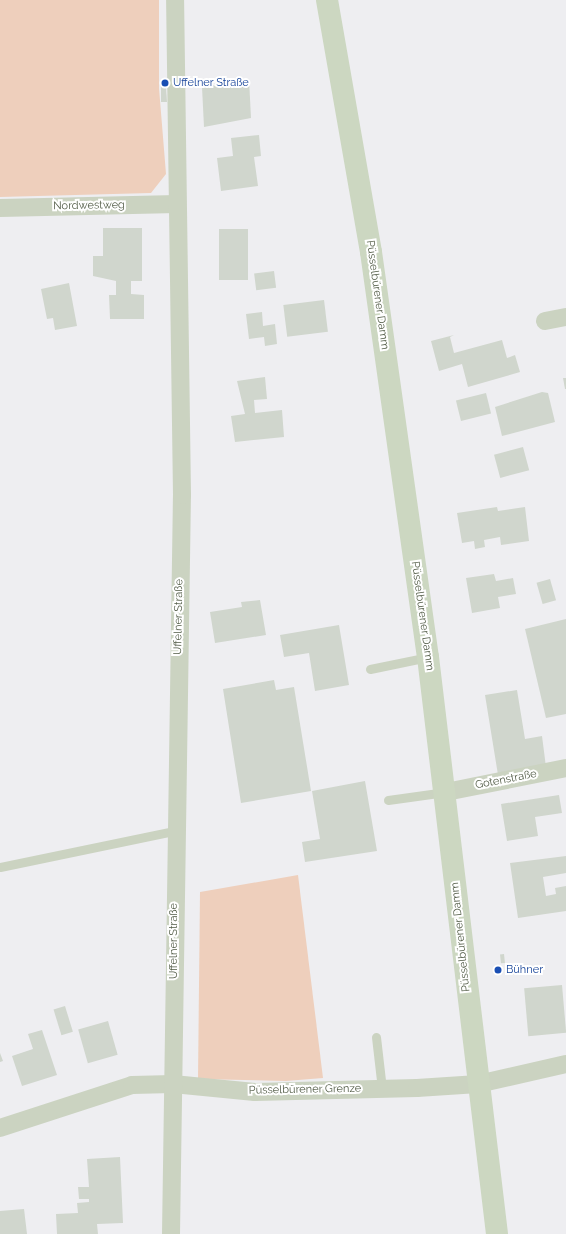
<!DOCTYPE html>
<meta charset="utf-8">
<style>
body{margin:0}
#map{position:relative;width:566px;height:1234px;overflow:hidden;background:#eeeef1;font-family:Raleway,sans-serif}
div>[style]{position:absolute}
.green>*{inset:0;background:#eecfbc}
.building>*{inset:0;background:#d0d6cd;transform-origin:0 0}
.service>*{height:9px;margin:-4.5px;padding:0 4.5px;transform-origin:4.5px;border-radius:4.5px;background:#cbd3c1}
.minor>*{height:18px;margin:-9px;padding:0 9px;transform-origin:9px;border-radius:9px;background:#cbd3c1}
.secondary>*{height:22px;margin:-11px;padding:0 11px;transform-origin:11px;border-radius:11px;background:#ccd7c1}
.dots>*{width:11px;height:11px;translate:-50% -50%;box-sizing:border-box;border:2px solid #fff;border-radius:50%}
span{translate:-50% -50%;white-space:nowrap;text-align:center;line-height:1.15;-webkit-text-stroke:4px #fff;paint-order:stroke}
.transit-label{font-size:11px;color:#164399}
.left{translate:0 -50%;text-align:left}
.street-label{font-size:11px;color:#515b46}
</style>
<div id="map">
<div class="green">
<div style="clip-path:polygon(0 0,159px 0,159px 88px,166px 174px,151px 193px,0 197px)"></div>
<div style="clip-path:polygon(298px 875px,323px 1078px,286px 1081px,198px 1079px,200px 892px)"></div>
</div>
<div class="building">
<div style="clip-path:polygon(249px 79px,251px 118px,204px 127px,202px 87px)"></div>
<div style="clip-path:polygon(161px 87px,166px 87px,167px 102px,161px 102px)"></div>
<div style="clip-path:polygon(259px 135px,261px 156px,254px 157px,258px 186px,221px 191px,217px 158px,233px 156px,231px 138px)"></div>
<div style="clip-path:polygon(103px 228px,142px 228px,142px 281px,131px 281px,131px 294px,144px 295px,144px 319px,110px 319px,109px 295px,116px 295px,116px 281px,93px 276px,93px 256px,103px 256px)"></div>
<div style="left:219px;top:229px;width:29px;height:51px"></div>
<div style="left:274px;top:271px;width:17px;height:20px;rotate:83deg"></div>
<div style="clip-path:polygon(69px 283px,77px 326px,55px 330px,53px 318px,47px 319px,41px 289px)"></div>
<div style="left:324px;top:300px;width:32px;height:41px;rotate:83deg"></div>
<div style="clip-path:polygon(262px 312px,263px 326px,275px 324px,277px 344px,265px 346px,264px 337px,249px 339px,246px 314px)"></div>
<div style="clip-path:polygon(454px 335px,450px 337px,454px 353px,502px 340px,507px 358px,515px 355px,520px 372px,468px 387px,462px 364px,439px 371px,431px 341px)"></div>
<div style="clip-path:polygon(265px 377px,267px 399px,254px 400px,255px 413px,282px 410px,284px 437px,235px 442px,231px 416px,245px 414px,237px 381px)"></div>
<div style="clip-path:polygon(563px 378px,566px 378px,566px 389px,565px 389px)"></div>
<div style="clip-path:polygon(542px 392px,548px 393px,555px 422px,502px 436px,495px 407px)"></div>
<div style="left:486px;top:393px;width:21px;height:31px;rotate:76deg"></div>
<div style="left:523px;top:447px;width:24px;height:30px;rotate:75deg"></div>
<div style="clip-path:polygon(497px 507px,498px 511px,525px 507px,529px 541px,501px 545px,500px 537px,484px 540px,485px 547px,475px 549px,474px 541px,462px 543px,457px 513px)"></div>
<div style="clip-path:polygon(494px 574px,496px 581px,513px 578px,516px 594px,498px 597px,500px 608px,472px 613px,466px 578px)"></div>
<div style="left:550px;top:579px;width:22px;height:14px;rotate:74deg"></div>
<div style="clip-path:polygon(260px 600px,266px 635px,215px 643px,210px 612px,242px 607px,241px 602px)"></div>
<div style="clip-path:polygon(566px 619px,566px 714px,546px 718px,525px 629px)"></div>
<div style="clip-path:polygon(339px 625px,349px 685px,315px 691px,309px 653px,284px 657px,280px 635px)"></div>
<div style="clip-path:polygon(274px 680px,276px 690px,294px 687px,311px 791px,241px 803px,223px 689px)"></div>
<div style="clip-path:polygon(517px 690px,525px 739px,542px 736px,546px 767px,498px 775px,485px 695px)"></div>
<div style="clip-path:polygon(365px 781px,377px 851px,305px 862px,302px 842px,320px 839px,312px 791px)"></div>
<div style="clip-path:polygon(559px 795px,562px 813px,535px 817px,538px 836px,507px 841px,501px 804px)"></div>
<div style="clip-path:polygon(566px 856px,566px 873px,543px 877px,546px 896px,556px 894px,555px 888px,566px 886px,566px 911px,518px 918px,510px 863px)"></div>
<div style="left:504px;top:954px;width:9px;height:4px;rotate:84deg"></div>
<div style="left:562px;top:985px;width:48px;height:38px;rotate:85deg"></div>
<div style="left:65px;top:1006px;width:27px;height:12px;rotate:73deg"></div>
<div style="left:108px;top:1021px;width:35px;height:31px;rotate:74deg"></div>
<div style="clip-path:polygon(42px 1030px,57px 1075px,22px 1086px,12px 1056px,33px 1049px,28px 1034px)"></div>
<div style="clip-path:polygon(0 1053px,3px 1061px,0 1062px)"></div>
<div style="clip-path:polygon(120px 1157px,123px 1223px,97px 1224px,98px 1234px,57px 1234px,56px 1214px,78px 1213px,77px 1203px,89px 1202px,89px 1199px,79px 1199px,78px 1187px,89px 1187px,87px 1159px)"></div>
<div style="clip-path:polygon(24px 1209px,27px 1234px,0 1234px,0 1211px)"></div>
</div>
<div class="service">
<div style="left:370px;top:669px;width:59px;rotate:-11.7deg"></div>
<div style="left:388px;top:800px;width:58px;rotate:-8deg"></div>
<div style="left:0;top:867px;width:178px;rotate:-11.7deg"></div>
<div style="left:376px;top:1037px;width:52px;rotate:83.4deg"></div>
</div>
<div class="minor">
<div style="left:0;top:208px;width:177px;rotate:-1.3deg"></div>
<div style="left:545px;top:321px;width:21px;rotate:-11deg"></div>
<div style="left:446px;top:792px;width:122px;rotate:-11.3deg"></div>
<div style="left:0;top:1128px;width:139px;rotate:-18deg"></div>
<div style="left:132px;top:1085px;width:41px;rotate:-1.4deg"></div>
<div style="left:173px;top:1084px;width:82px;rotate:5.6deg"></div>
<div style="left:255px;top:1092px;width:162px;rotate:-1.4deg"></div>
<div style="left:417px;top:1088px;width:61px;rotate:-3.8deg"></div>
<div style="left:478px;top:1084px;width:90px;rotate:-12.8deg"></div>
<div style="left:171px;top:1234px;width:739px;rotate:-89.15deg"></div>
<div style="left:182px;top:495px;width:495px;rotate:-90.8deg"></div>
</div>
<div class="secondary">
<div style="left:327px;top:0;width:256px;rotate:80.1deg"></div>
<div style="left:371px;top:252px;width:409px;rotate:82deg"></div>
<div style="left:428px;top:657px;width:581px;rotate:83.18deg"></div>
</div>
<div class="dots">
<div style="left:165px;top:83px;background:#1a4fb4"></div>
<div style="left:498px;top:970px;background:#1a4fb4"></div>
</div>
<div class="transit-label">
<span class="left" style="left:173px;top:83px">Uffelner Straße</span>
<span class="left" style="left:506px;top:970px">Bühner</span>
</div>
<div class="street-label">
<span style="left:89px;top:206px;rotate:-1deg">Nordwestweg</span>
<span style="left:377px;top:295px;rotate:82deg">Püsselbürener Damm</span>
<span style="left:422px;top:616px;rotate:82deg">Püsselbürener Damm</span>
<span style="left:179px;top:617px;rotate:-89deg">Uffelner Straße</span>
<span style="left:506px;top:780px;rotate:-11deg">Gotenstraße</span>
<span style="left:461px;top:937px;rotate:-96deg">Püsselbürener Damm</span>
<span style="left:174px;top:941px;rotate:-90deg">Uffelner Straße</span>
<span style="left:305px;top:1090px;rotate:-1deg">Püsselbürener Grenze</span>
</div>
</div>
